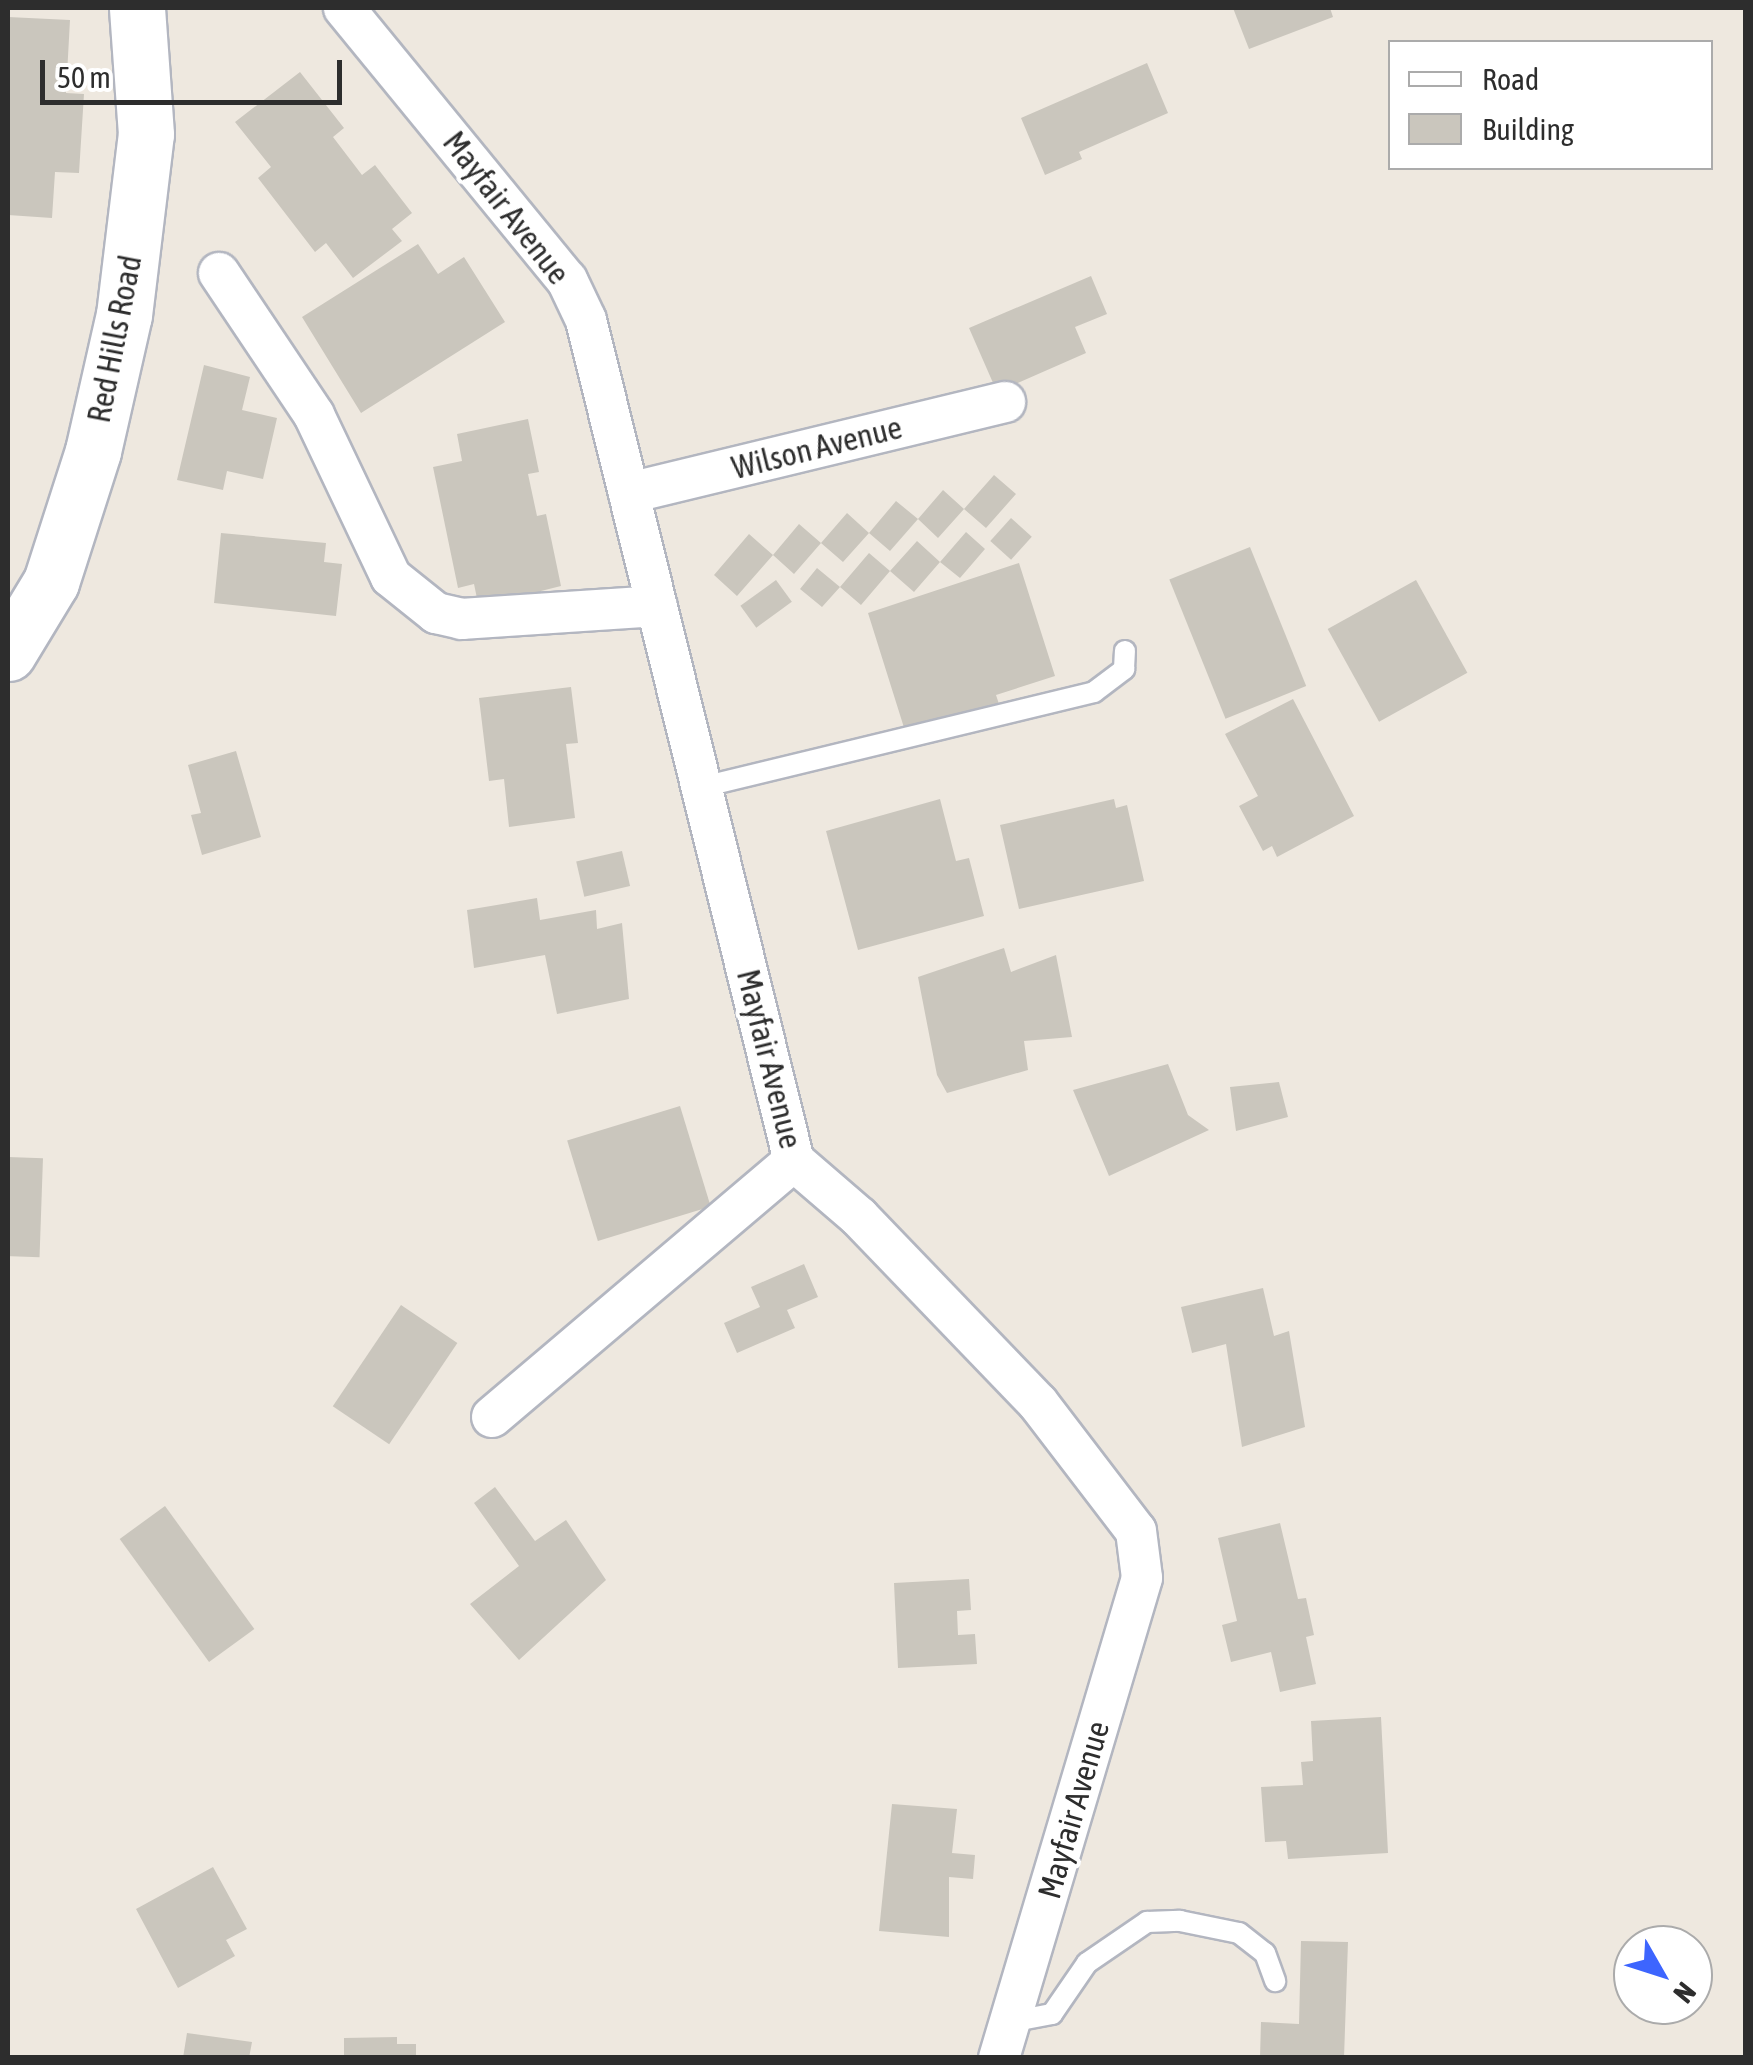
<!DOCTYPE html>
<style>
body{margin:0}
#map{position:relative;width:1753px;height:2065px;overflow:hidden;background:#eee8df;font-family:"Asap Condensed",sans-serif}
div>[style]{position:absolute}
.building>*{inset:0;background:#cac6bd;transform-origin:0 0}
.roads{filter:drop-shadow(2px 0 #b3b6c0) drop-shadow(-2px 0 #b3b6c0) drop-shadow(0 2px #b3b6c0) drop-shadow(0 -2px #b3b6c0)}
.service>*{height:20px;margin:-10px;padding:0 10px;transform-origin:10px;border-radius:10px;background:#fff}
.minor>*{height:40px;margin:-20px;padding:0 20px;transform-origin:20px;border-radius:20px;background:#fff}
.secondary>*{height:55px;margin:-27.5px;padding:0 27.5px;transform-origin:27.5px;border-radius:27.5px;background:#fff}
span{translate:-50% -50%;white-space:nowrap;text-align:center;line-height:1.15;-webkit-text-stroke:8px #fff;paint-order:stroke}
.street-label{font-size:32px;color:#2d2d2d}
.frame{position:absolute;inset:0;border:10px solid #2d2d2d;pointer-events:none}
.legend{position:absolute;left:1388px;top:40px;width:325px;height:130px;box-sizing:border-box;background:#fff;border:2px solid #ababab;margin:0;padding:12px 18px;list-style:none;font-size:30px;color:#2d2d2d}
.legend li{display:flex;align-items:center;gap:20px;height:50px}
.legend b{width:50px;border:2px solid #ababab}
.north{position:absolute;left:1613px;top:1925px;width:100px;height:100px;box-sizing:border-box;background:#fff;border:2px solid #ababab;border-radius:50%;rotate:129deg;font-size:28px;font-weight:700;line-height:40px;text-align:center;color:#2d2d2d}
.north::after{content:'';display:block;margin:auto;width:35px;height:45px;background:#3d65fe;clip-path:polygon(50% 0,100% 100%,50% 72%,0 100%)}
.scale{position:absolute;left:40px;top:60px;width:302px;height:45px;box-sizing:border-box;border:5px solid #2d2d2d;border-top:0;padding-left:12px;font-size:30px;line-height:35px;white-space:nowrap;color:#2d2d2d;-webkit-text-stroke:8px #fff;paint-order:stroke}
</style>
<div id="map">
<div class="building">
<div style="clip-path:polygon(1233px 8px,1330px 8px,1333px 17px,1249px 49px)"></div>
<div style="clip-path:polygon(8px 17px,70px 20px,66px 93px,84px 94px,79px 173px,55px 172px,52px 218px,8px 215px)"></div>
<div style="clip-path:polygon(1147px 63px,1168px 113px,1079px 152px,1082px 159px,1045px 175px,1021px 118px)"></div>
<div style="clip-path:polygon(300px 72px,344px 128px,333px 137px,362px 175px,375px 165px,412px 213px,392px 229px,402px 241px,353px 278px,326px 243px,315px 252px,258px 178px,271px 167px,235px 122px)"></div>
<div style="clip-path:polygon(418px 244px,438px 274px,464px 257px,505px 322px,361px 413px,302px 317px)"></div>
<div style="clip-path:polygon(1091px 276px,1107px 314px,1075px 327px,1086px 353px,997px 392px,969px 328px)"></div>
<div style="clip-path:polygon(204px 365px,250px 377px,242px 410px,277px 418px,263px 479px,227px 471px,223px 490px,177px 480px)"></div>
<div style="clip-path:polygon(528px 419px,539px 472px,528px 474px,537px 516px,546px 514px,561px 586px,541px 591px,543px 600px,480px 613px,474px 584px,458px 588px,433px 467px,462px 461px,457px 434px)"></div>
<div style="clip-path:polygon(994px 475px,1016px 494px,986px 528px,964px 509px,938px 538px,918px 519px,890px 551px,869px 533px,896px 501px,918px 519px,943px 490px,964px 509px)"></div>
<div style="clip-path:polygon(847px 513px,869px 533px,843px 562px,821px 543px,794px 574px,773px 555px,737px 596px,714px 575px,749px 534px,773px 555px,799px 524px,821px 543px)"></div>
<div style="left:1011px;top:518px;width:28px;height:31px;rotate:42deg"></div>
<div style="clip-path:polygon(966px 532px,985px 549px,960px 578px,940px 562px,914px 592px,890px 571px,917px 541px,940px 562px)"></div>
<div style="clip-path:polygon(221px 533px,326px 543px,324px 562px,342px 564px,336px 616px,214px 603px)"></div>
<div style="left:1250px;top:547px;width:150px;height:87px;rotate:68deg"></div>
<div style="clip-path:polygon(869px 553px,890px 571px,861px 605px,840px 587px,822px 607px,800px 589px,817px 568px,840px 587px)"></div>
<div style="clip-path:polygon(1019px 563px,1055px 676px,996px 695px,999px 704px,906px 734px,868px 613px)"></div>
<div style="left:776px;top:580px;width:27px;height:44px;rotate:54deg"></div>
<div style="left:1416px;top:580px;width:106px;height:101px;rotate:61deg"></div>
<div style="clip-path:polygon(571px 687px,578px 743px,566px 744px,575px 818px,509px 827px,504px 779px,489px 781px,479px 698px)"></div>
<div style="clip-path:polygon(1293px 699px,1354px 816px,1277px 857px,1272px 846px,1263px 851px,1239px 806px,1258px 796px,1225px 734px)"></div>
<div style="clip-path:polygon(236px 751px,261px 837px,202px 855px,191px 815px,201px 813px,188px 765px)"></div>
<div style="clip-path:polygon(940px 799px,956px 861px,969px 858px,984px 916px,858px 950px,826px 831px)"></div>
<div style="clip-path:polygon(1114px 799px,1116px 808px,1127px 805px,1144px 881px,1019px 909px,1000px 825px)"></div>
<div style="left:622px;top:851px;width:36px;height:47px;rotate:77deg"></div>
<div style="clip-path:polygon(537px 898px,540px 920px,596px 910px,597px 929px,622px 923px,629px 999px,557px 1014px,545px 955px,474px 968px,467px 910px)"></div>
<div style="clip-path:polygon(1004px 948px,1011px 972px,1056px 955px,1072px 1037px,1024px 1041px,1028px 1070px,947px 1093px,937px 1075px,918px 977px)"></div>
<div style="clip-path:polygon(1168px 1064px,1188px 1115px,1209px 1130px,1109px 1176px,1073px 1090px)"></div>
<div style="clip-path:polygon(1279px 1082px,1288px 1117px,1236px 1131px,1230px 1087px)"></div>
<div style="left:680px;top:1106px;width:105px;height:118px;rotate:73deg"></div>
<div style="left:8px;top:1157px;width:35px;height:99px;rotate:2deg"></div>
<div style="clip-path:polygon(804px 1264px,818px 1297px,787px 1310px,795px 1328px,737px 1353px,724px 1323px,760px 1307px,751px 1287px)"></div>
<div style="clip-path:polygon(1263px 1288px,1274px 1336px,1289px 1331px,1305px 1427px,1242px 1447px,1226px 1344px,1192px 1353px,1181px 1307px)"></div>
<div style="left:401px;top:1305px;width:68px;height:122px;rotate:34deg"></div>
<div style="clip-path:polygon(495px 1487px,535px 1541px,566px 1520px,606px 1580px,519px 1660px,470px 1604px,519px 1566px,474px 1503px)"></div>
<div style="left:165px;top:1506px;width:152px;height:56px;rotate:54deg"></div>
<div style="clip-path:polygon(1280px 1523px,1298px 1599px,1306px 1598px,1314px 1635px,1306px 1637px,1316px 1684px,1280px 1692px,1271px 1652px,1231px 1662px,1222px 1625px,1237px 1621px,1218px 1538px)"></div>
<div style="clip-path:polygon(969px 1579px,971px 1610px,957px 1611px,958px 1635px,975px 1634px,977px 1664px,898px 1668px,894px 1583px)"></div>
<div style="clip-path:polygon(1381px 1717px,1388px 1853px,1288px 1859px,1286px 1841px,1265px 1842px,1261px 1787px,1303px 1785px,1301px 1762px,1313px 1761px,1311px 1721px)"></div>
<div style="clip-path:polygon(892px 1804px,957px 1809px,952px 1853px,975px 1855px,973px 1879px,949px 1877px,949px 1937px,879px 1931px)"></div>
<div style="clip-path:polygon(213px 1867px,247px 1929px,226px 1940px,235px 1956px,178px 1988px,136px 1909px)"></div>
<div style="clip-path:polygon(1301px 1941px,1348px 1942px,1344px 2058px,1260px 2058px,1261px 2022px,1299px 2024px)"></div>
<div style="clip-path:polygon(187px 2033px,252px 2042px,249px 2058px,183px 2058px)"></div>
<div style="clip-path:polygon(397px 2037px,397px 2044px,416px 2044px,416px 2058px,344px 2058px,344px 2038px)"></div>
</div>
<div class="roads">
<div class="service">
<div style="left:702px;top:787px;width:403px;rotate:-13.6deg"></div>
<div style="left:1094px;top:692px;width:38px;rotate:-37deg"></div>
<div style="left:1124px;top:669px;width:18px;rotate:-87deg"></div>
<div style="left:1010px;top:2022px;width:43px;rotate:-10.8deg"></div>
<div style="left:1052px;top:2014px;width:62px;rotate:-55.5deg"></div>
<div style="left:1087px;top:1963px;width:73px;rotate:-34.3deg"></div>
<div style="left:1147px;top:1922px;width:33px;rotate:-2deg"></div>
<div style="left:1180px;top:1921px;width:60px;rotate:11.5deg"></div>
<div style="left:1239px;top:1933px;width:33px;rotate:38deg"></div>
<div style="left:1265px;top:1953px;width:30px;rotate:70deg"></div>
</div>
<div class="minor">
<div style="left:344px;top:8px;width:352px;rotate:50.7deg"></div>
<div style="left:567px;top:280px;width:44px;rotate:64.6deg"></div>
<div style="left:586px;top:320px;width:866px;rotate:76.11deg"></div>
<div style="left:794px;top:1161px;width:86px;rotate:40.7deg"></div>
<div style="left:859px;top:1217px;width:258px;rotate:46.1deg"></div>
<div style="left:1038px;top:1403px;width:161px;rotate:52.6deg"></div>
<div style="left:1136px;top:1531px;width:47px;rotate:82.7deg"></div>
<div style="left:1142px;top:1578px;width:501px;rotate:106.59deg"></div>
<div style="left:219px;top:273px;width:171px;rotate:56.2deg"></div>
<div style="left:314px;top:415px;width:179px;rotate:64.6deg"></div>
<div style="left:391px;top:577px;width:58px;rotate:38.7deg"></div>
<div style="left:436px;top:613px;width:27px;rotate:13deg"></div>
<div style="left:462px;top:619px;width:195px;rotate:-3.8deg"></div>
<div style="left:629px;top:493px;width:387px;rotate:-13.6deg"></div>
<div style="left:492px;top:1417px;width:396px;rotate:-40.3deg"></div>
</div>
<div class="secondary">
<div style="left:8px;top:653px;width:83px;rotate:-58.8deg"></div>
<div style="left:51px;top:582px;width:138px;rotate:-72.2deg"></div>
<div style="left:93px;top:451px;width:139px;rotate:-77.2deg"></div>
<div style="left:124px;top:315px;width:182px;rotate:-83.1deg"></div>
<div style="left:146px;top:134px;width:126px;rotate:-94.1deg"></div>
</div>
</div>
<div class="street-label">
<span style="left:506px;top:208px;rotate:52deg">Mayfair Avenue</span>
<span style="left:115px;top:339px;rotate:-79deg">Red Hills Road</span>
<span style="left:817px;top:448px;rotate:-14deg">Wilson Avenue</span>
<span style="left:769px;top:1059px;rotate:76deg">Mayfair Avenue</span>
<span style="left:1074px;top:1810px;rotate:-74deg">Mayfair Avenue</span>
</div>
<div class="frame"></div>
<ul class="legend">
<li><b style="height:12px;background:#fff"></b>Road</li>
<li><b style="height:28px;background:#cac6bd"></b>Building</li>
</ul>
<div class="north">N</div>
<div class="scale">50 m</div>
</div>
